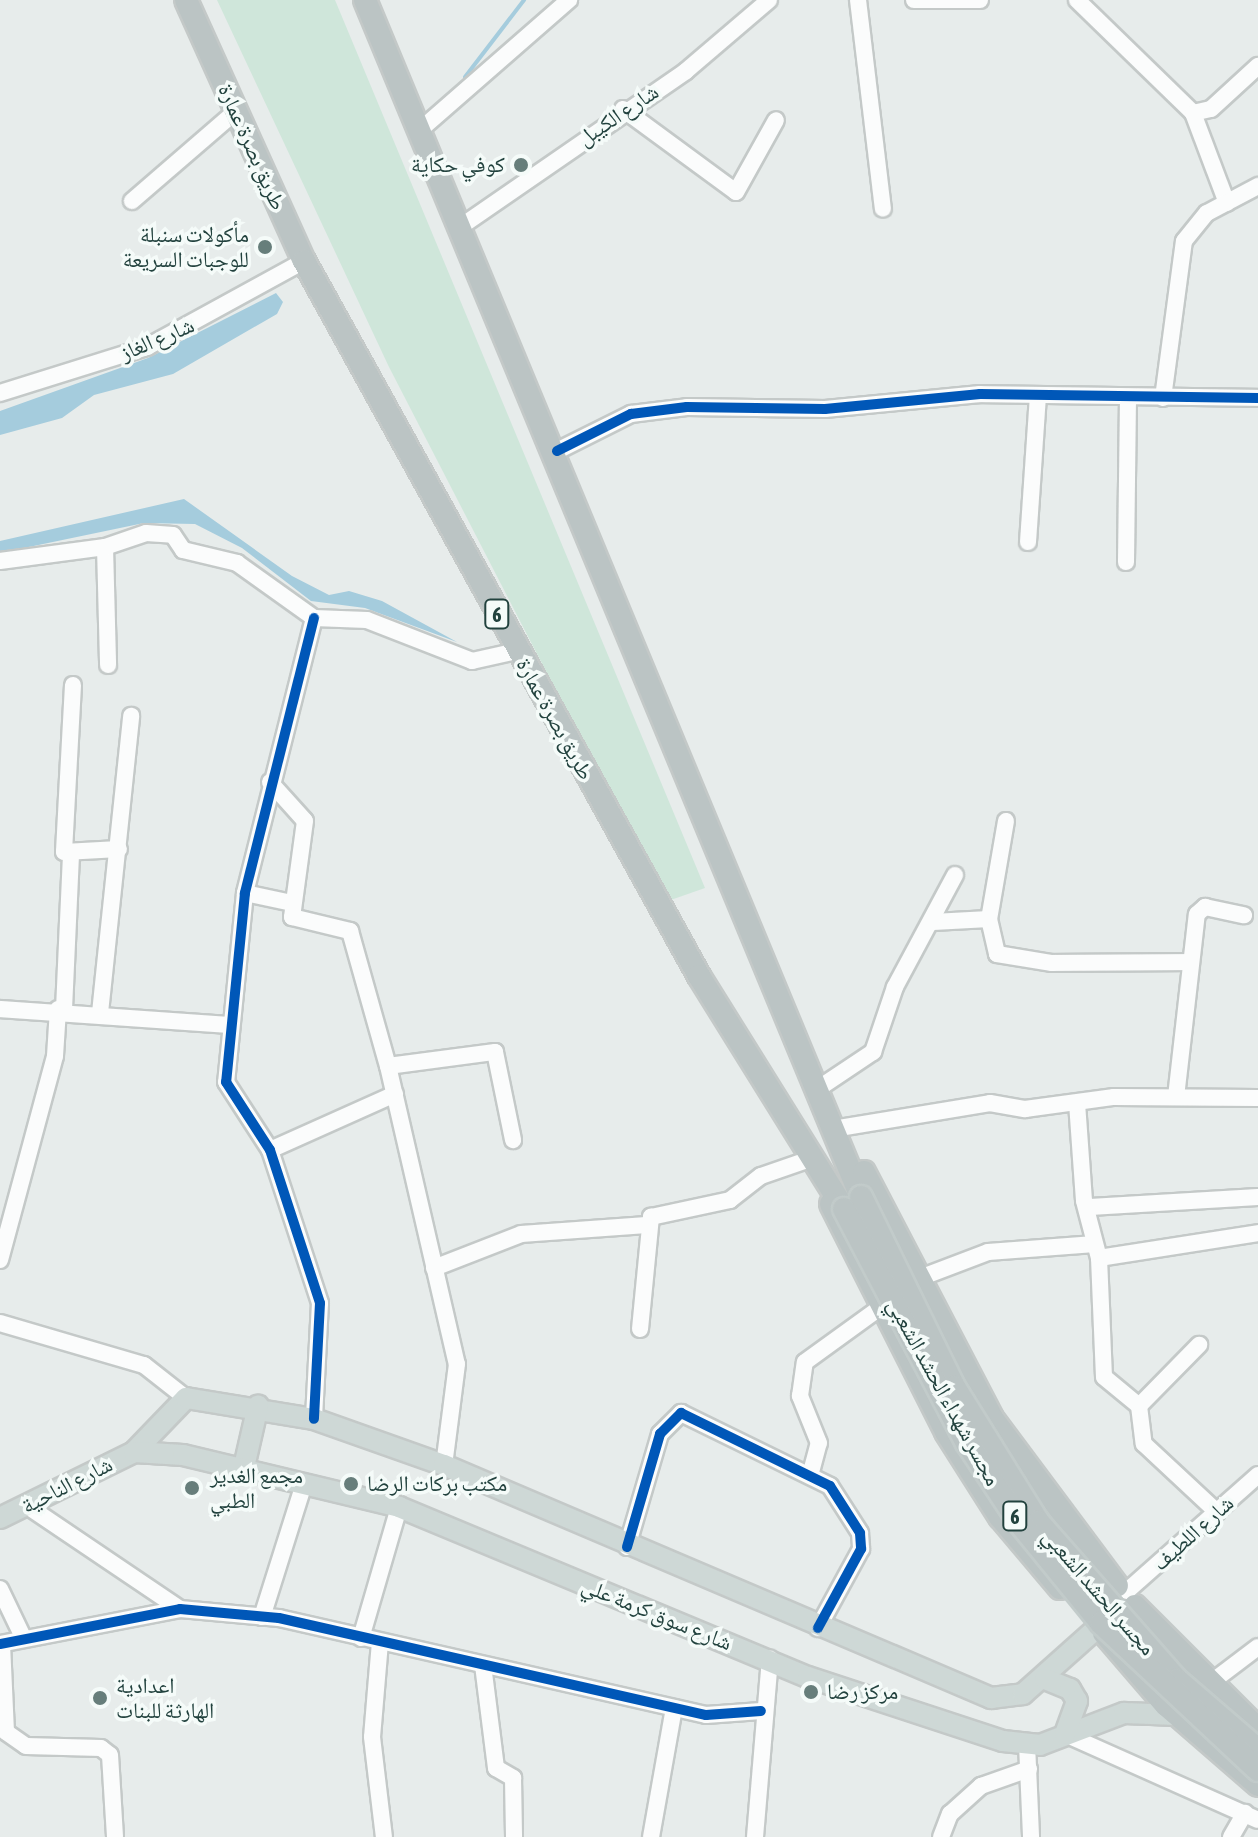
<!DOCTYPE html>
<meta charset="utf-8">
<style>
body{margin:0}
#map{position:relative;width:1258px;height:1837px;overflow:hidden;background:#e7eceb;font-family:"Asap Condensed","Noto Naskh Arabic",sans-serif}
div>[style]{position:absolute}
.green>*{inset:0;background:#cfe6da}
.water>*{inset:0;background:#a5ccdd}
.stream>*{height:4px;margin:-2px;padding:0 2px;transform-origin:2px;border-radius:2px;background:#a5ccdd}
.roads{filter:drop-shadow(2px 0 #c4c9c8) drop-shadow(-2px 0 #c4c9c8) drop-shadow(0 2px #c4c9c8) drop-shadow(0 -2px #c4c9c8)}
.minor>*{height:16px;margin:-8px;padding:0 8px;transform-origin:8px;border-radius:8px;background:#fbfcfc}
.major>*{height:20px;margin:-10px;padding:0 10px;transform-origin:10px;border-radius:10px;background:#ced8d6}
.highway>*{height:22px;margin:-11px;padding:0 11px;transform-origin:11px;border-radius:11px;background:#bbc4c4}
.bridges{filter:drop-shadow(2px 0 #c2cbca) drop-shadow(-2px 0 #c2cbca) drop-shadow(0 2px #c2cbca) drop-shadow(0 -2px #c2cbca)}
.highway-bridge>*{height:22px;margin:-11px;padding:0 11px;transform-origin:11px;border-radius:11px;background:#bbc4c4}
.cycleway>*{height:10px;margin:-5px;padding:0 5px;transform-origin:5px;border-radius:5px;background:#0057b8}
.dots>*{width:22px;height:22px;translate:-50% -50%;box-sizing:border-box;border:4px solid #f5fbf9;border-radius:50%}
span{translate:-50% -50%;white-space:nowrap;text-align:center;line-height:1.15;-webkit-text-stroke:7px #f5fbf9;paint-order:stroke}
.shield-label span{padding:2px 6px;background:#f5fbf9;border:2px solid;border-radius:6px;-webkit-text-stroke-width:0}
.shield-label{font-size:20px;color:#22423e;font-weight:700}
.street-label{font-size:22px;color:#22423e}
.poi-label{font-size:22px;color:#22423e}
.right{translate:-100% -50%;text-align:right}
.left{translate:0 -50%;text-align:left}
</style>
<div id="map">
<div class="green">
<div style="clip-path:polygon(217px 0,335px 0,705px 888px,665px 902px,389px 367px)"></div>
</div>
<div class="water">
<div style="clip-path:polygon(276px 293px,283px 302px,277px 314px,173px 374px,94px 395px,62px 418px,0 435px,0 411px,148px 358px)"></div>
<div style="clip-path:polygon(184px 499px,292px 576px,329px 595px,349px 591px,382px 601px,457px 642px,365px 608px,311px 601px,242px 548px,195px 524px,144px 523px,0 553px,0 541px)"></div>
</div>
<div class="stream">
<div style="left:465px;top:77px;width:97px;rotate:-52.5deg"></div>
</div>
<div class="roads">
<div class="minor">
<div style="left:858px;top:0;width:210px;rotate:83.2deg"></div>
<div style="left:914px;top:0;width:66px"></div>
<div style="left:1077px;top:0;width:162px;rotate:44.2deg"></div>
<div style="left:1193px;top:113px;width:96px;rotate:69.3deg"></div>
<div style="left:623px;top:109px;width:140px;rotate:36.3deg"></div>
<div style="left:736px;top:192px;width:82px;rotate:-60.9deg"></div>
<div style="left:1193px;top:113px;width:18px;rotate:-13deg"></div>
<div style="left:1211px;top:109px;width:64px;rotate:-42.5deg"></div>
<div style="left:420px;top:130px;width:198px;rotate:-41.1deg"></div>
<div style="left:132px;top:201px;width:136px;rotate:-40.8deg"></div>
<div style="left:463px;top:225px;width:271px;rotate:-34.6deg"></div>
<div style="left:686px;top:71px;width:109px;rotate:-40.5deg"></div>
<div style="left:0;top:393px;width:154px;rotate:-17.4deg"></div>
<div style="left:147px;top:347px;width:179px;rotate:-28.7deg"></div>
<div style="left:1163px;top:398px;width:158px;rotate:-82.4deg"></div>
<div style="left:1184px;top:241px;width:36px;rotate:-51deg"></div>
<div style="left:1207px;top:213px;width:58px;rotate:-27.9deg"></div>
<div style="left:557px;top:451px;width:83px;rotate:-26.6deg"></div>
<div style="left:631px;top:414px;width:56px;rotate:-7.1deg"></div>
<div style="left:687px;top:407px;width:138px;rotate:0.8deg"></div>
<div style="left:825px;top:409px;width:156px;rotate:-5.5deg"></div>
<div style="left:980px;top:394px;width:278px;rotate:0.8deg"></div>
<div style="left:1028px;top:542px;width:147px;rotate:-86.1deg"></div>
<div style="left:105px;top:547px;width:118px;rotate:88.5deg"></div>
<div style="left:0;top:561px;width:106px;rotate:-7.6deg"></div>
<div style="left:105px;top:547px;width:43px;rotate:-18.9deg"></div>
<div style="left:146px;top:533px;width:27px;rotate:4deg"></div>
<div style="left:173px;top:535px;width:18px;rotate:56deg"></div>
<div style="left:183px;top:550px;width:56px;rotate:13.5deg"></div>
<div style="left:237px;top:563px;width:95px;rotate:35.5deg"></div>
<div style="left:314px;top:618px;width:53px;rotate:2.2deg"></div>
<div style="left:367px;top:620px;width:113px;rotate:21.3deg"></div>
<div style="left:472px;top:661px;width:46px;rotate:-12.5deg"></div>
<div style="left:1126px;top:562px;width:165px;rotate:-89.3deg"></div>
<div style="left:314px;top:618px;width:284px;rotate:104.1deg"></div>
<div style="left:245px;top:893px;width:190px;rotate:95.7deg"></div>
<div style="left:226px;top:1082px;width:81px;rotate:57.1deg"></div>
<div style="left:270px;top:1150px;width:161px;rotate:71.9deg"></div>
<div style="left:320px;top:1303px;width:116px;rotate:93deg"></div>
<div style="left:73px;top:685px;width:167px;rotate:93.1deg"></div>
<div style="left:64px;top:852px;width:55px;rotate:-3.1deg"></div>
<div style="left:270px;top:782px;width:52px;rotate:48.1deg"></div>
<div style="left:305px;top:821px;width:97px;rotate:97.7deg"></div>
<div style="left:292px;top:917px;width:60px;rotate:13.6deg"></div>
<div style="left:350px;top:931px;width:140px;rotate:74.3deg"></div>
<div style="left:388px;top:1066px;width:306px;rotate:77deg"></div>
<div style="left:457px;top:1364px;width:102px;rotate:97.3deg"></div>
<div style="left:1006px;top:821px;width:99px;rotate:99.8deg"></div>
<div style="left:989px;top:919px;width:36px;rotate:77deg"></div>
<div style="left:997px;top:954px;width:56px;rotate:9.3deg"></div>
<div style="left:1052px;top:963px;width:138px;rotate:-0.4deg"></div>
<div style="left:245px;top:893px;width:48px;rotate:12deg"></div>
<div style="left:933px;top:922px;width:56px;rotate:-3.1deg"></div>
<div style="left:0;top:1009px;width:229px;rotate:4deg"></div>
<div style="left:64px;top:1009px;width:155px;rotate:-87.4deg"></div>
<div style="left:100px;top:1013px;width:299px;rotate:-84deg"></div>
<div style="left:388px;top:1066px;width:108px;rotate:-7.5deg"></div>
<div style="left:495px;top:1052px;width:90px;rotate:78.4deg"></div>
<div style="left:816px;top:1090px;width:69px;rotate:-33.7deg"></div>
<div style="left:873px;top:1052px;width:69px;rotate:-71.3deg"></div>
<div style="left:895px;top:987px;width:127px;rotate:-61.8deg"></div>
<div style="left:1176px;top:1097px;width:184px;rotate:-83.5deg"></div>
<div style="left:1197px;top:914px;width:11px;rotate:-41deg"></div>
<div style="left:1205px;top:907px;width:40px;rotate:12deg"></div>
<div style="left:1077px;top:1103px;width:98px;rotate:85.9deg"></div>
<div style="left:1084px;top:1201px;width:59px;rotate:75.3deg"></div>
<div style="left:1099px;top:1258px;width:119px;rotate:87.6deg"></div>
<div style="left:1104px;top:1377px;width:45px;rotate:39.6deg"></div>
<div style="left:1139px;top:1406px;width:38px;rotate:83deg"></div>
<div style="left:1144px;top:1444px;width:100px;rotate:43deg"></div>
<div style="left:833px;top:1129px;width:159px;rotate:-9.4deg"></div>
<div style="left:990px;top:1103px;width:36px;rotate:10deg"></div>
<div style="left:1025px;top:1109px;width:90px;rotate:-7.7deg"></div>
<div style="left:1114px;top:1097px;width:144px;rotate:0.4deg"></div>
<div style="left:270px;top:1150px;width:137px;rotate:-24.1deg"></div>
<div style="left:1090px;top:1207px;width:168px;rotate:-3.4deg"></div>
<div style="left:1099px;top:1258px;width:161px;rotate:-8.9deg"></div>
<div style="left:0;top:1260px;width:211px;rotate:-74.9deg"></div>
<div style="left:55px;top:1056px;width:47px;rotate:-86.3deg"></div>
<div style="left:434px;top:1268px;width:93px;rotate:-21.3deg"></div>
<div style="left:521px;top:1234px;width:126px;rotate:-4.1deg"></div>
<div style="left:917px;top:1279px;width:76px;rotate:-20.8deg"></div>
<div style="left:988px;top:1252px;width:107px;rotate:-4.3deg"></div>
<div style="left:0;top:1323px;width:150px;rotate:16.3deg"></div>
<div style="left:144px;top:1365px;width:53px;rotate:38.2deg"></div>
<div style="left:640px;top:1329px;width:113px;rotate:-84.4deg"></div>
<div style="left:651px;top:1217px;width:81px;rotate:-12.1deg"></div>
<div style="left:730px;top:1200px;width:39px;rotate:-38deg"></div>
<div style="left:761px;top:1176px;width:52px;rotate:-19.1deg"></div>
<div style="left:1139px;top:1406px;width:86px;rotate:-45.5deg"></div>
<div style="left:811px;top:1472px;width:30px;rotate:-75deg"></div>
<div style="left:819px;top:1443px;width:51px;rotate:-112deg"></div>
<div style="left:800px;top:1396px;width:34px;rotate:-82deg"></div>
<div style="left:805px;top:1362px;width:94px;rotate:-35.9deg"></div>
<div style="left:26px;top:1505px;width:186px;rotate:34deg"></div>
<div style="left:627px;top:1547px;width:118px;rotate:-73.7deg"></div>
<div style="left:660px;top:1434px;width:30px;rotate:-45deg"></div>
<div style="left:681px;top:1413px;width:166px;rotate:26.1deg"></div>
<div style="left:830px;top:1486px;width:56px;rotate:57.4deg"></div>
<div style="left:860px;top:1533px;width:16px;rotate:86deg"></div>
<div style="left:861px;top:1549px;width:90px;rotate:118.6deg"></div>
<div style="left:0;top:1589px;width:55px;rotate:64.4deg"></div>
<div style="left:1127px;top:1591px;width:175px;rotate:-41.5deg"></div>
<div style="left:262px;top:1617px;width:139px;rotate:-72.5deg"></div>
<div style="left:361px;top:1638px;width:136px;rotate:-73.8deg"></div>
<div style="left:380px;top:1642px;width:95px;rotate:94.8deg"></div>
<div style="left:372px;top:1737px;width:101px;rotate:83.2deg"></div>
<div style="left:0;top:1644px;width:183px;rotate:-11deg"></div>
<div style="left:180px;top:1609px;width:99px;rotate:5.2deg"></div>
<div style="left:279px;top:1618px;width:438px;rotate:12.8deg"></div>
<div style="left:706px;top:1715px;width:55px;rotate:-4.2deg"></div>
<div style="left:2px;top:1644px;width:88px;rotate:87.4deg"></div>
<div style="left:6px;top:1732px;width:24px;rotate:35deg"></div>
<div style="left:26px;top:1746px;width:75px;rotate:1.5deg"></div>
<div style="left:101px;top:1748px;width:11px;rotate:38deg"></div>
<div style="left:110px;top:1755px;width:82px;rotate:86.5deg"></div>
<div style="left:483px;top:1665px;width:104px;rotate:82.8deg"></div>
<div style="left:496px;top:1768px;width:20px;rotate:30deg"></div>
<div style="left:513px;top:1778px;width:59px;rotate:89deg"></div>
<div style="left:1209px;top:1684px;width:61px;rotate:-37.1deg"></div>
<div style="left:1065px;top:1734px;width:211px;rotate:24deg"></div>
<div style="left:1027px;top:1744px;width:93px;rotate:87.5deg"></div>
<div style="left:651px;top:1837px;width:131px;rotate:-79.9deg"></div>
<div style="left:755px;top:1837px;width:179px;rotate:-85.2deg"></div>
<div style="left:941px;top:1837px;width:25px;rotate:-69deg"></div>
<div style="left:950px;top:1814px;width:42px;rotate:-42.1deg"></div>
<div style="left:981px;top:1786px;width:51px;rotate:-19.5deg"></div>
<div style="left:1231px;top:1837px;width:28px;rotate:-60deg"></div>
</div>
<div class="major">
<div style="left:134px;top:1452px;width:75px;rotate:-46.1deg"></div>
<div style="left:186px;top:1398px;width:130px;rotate:9.3deg"></div>
<div style="left:314px;top:1419px;width:138px;rotate:19.5deg"></div>
<div style="left:444px;top:1465px;width:595px;rotate:23.07deg"></div>
<div style="left:991px;top:1698px;width:32px;rotate:-7deg"></div>
<div style="left:1023px;top:1694px;width:98px;rotate:-41.7deg"></div>
<div style="left:244px;top:1467px;width:63px;rotate:-77.1deg"></div>
<div style="left:0;top:1518px;width:149px;rotate:-26.2deg"></div>
<div style="left:134px;top:1452px;width:49px;rotate:3.5deg"></div>
<div style="left:183px;top:1455px;width:222px;rotate:13.5deg"></div>
<div style="left:399px;top:1507px;width:443px;rotate:22.6deg"></div>
<div style="left:808px;top:1677px;width:205px;rotate:18.2deg"></div>
<div style="left:1003px;top:1741px;width:37px;rotate:6deg"></div>
<div style="left:1040px;top:1745px;width:90px;rotate:-20.9deg"></div>
<div style="left:1124px;top:1713px;width:53px;rotate:2.2deg"></div>
<div style="left:1045px;top:1679px;width:27px;rotate:22deg"></div>
<div style="left:1070px;top:1689px;width:14px;rotate:60deg"></div>
<div style="left:1077px;top:1701px;width:35px;rotate:110deg"></div>
</div>
<div class="highway">
<div style="left:186px;top:0;width:286px;rotate:65.7deg"></div>
<div style="left:304px;top:261px;width:817px;rotate:61.08deg"></div>
<div style="left:699px;top:976px;width:274px;rotate:58.1deg"></div>
<div style="left:365px;top:0;width:1296px;rotate:67.49deg"></div>
<div style="left:864px;top:1172px;width:277px;rotate:62.5deg"></div>
<div style="left:992px;top:1418px;width:209px;rotate:53.3deg"></div>
<div style="left:831px;top:1204px;width:255px;rotate:63.2deg"></div>
<div style="left:946px;top:1432px;width:101px;rotate:57.6deg"></div>
<div style="left:1000px;top:1517px;width:93px;rotate:49.8deg"></div>
<div style="left:1135px;top:1606px;width:174px;rotate:45deg"></div>
<div style="left:1104px;top:1633px;width:95px;rotate:49.3deg"></div>
<div style="left:1166px;top:1705px;width:122px;rotate:41deg"></div>
</div>
</div>
<div class="bridges">
<div class="highway-bridge">
<div style="left:861px;top:1197px;width:212px;rotate:63.9deg"></div>
<div style="left:954px;top:1387px;width:159px;rotate:58.1deg"></div>
<div style="left:1038px;top:1522px;width:210px;rotate:48.7deg"></div>
<div style="left:1177px;top:1680px;width:107px;rotate:40.8deg"></div>
<div style="left:844px;top:1209px;width:264px;rotate:62.3deg"></div>
<div style="left:967px;top:1443px;width:95px;rotate:56.6deg"></div>
<div style="left:1019px;top:1522px;width:130px;rotate:50.9deg"></div>
<div style="left:1101px;top:1623px;width:215px;rotate:43.1deg"></div>
</div>
</div>
<div class="cycleway">
<div style="left:557px;top:451px;width:83px;rotate:-26.6deg"></div>
<div style="left:631px;top:414px;width:56px;rotate:-7.1deg"></div>
<div style="left:687px;top:407px;width:138px;rotate:0.8deg"></div>
<div style="left:825px;top:409px;width:156px;rotate:-5.5deg"></div>
<div style="left:980px;top:394px;width:278px;rotate:0.8deg"></div>
<div style="left:314px;top:618px;width:284px;rotate:104.1deg"></div>
<div style="left:245px;top:893px;width:190px;rotate:95.7deg"></div>
<div style="left:226px;top:1082px;width:81px;rotate:57.1deg"></div>
<div style="left:270px;top:1150px;width:161px;rotate:71.9deg"></div>
<div style="left:320px;top:1303px;width:116px;rotate:93deg"></div>
<div style="left:627px;top:1547px;width:118px;rotate:-73.7deg"></div>
<div style="left:660px;top:1434px;width:30px;rotate:-45deg"></div>
<div style="left:681px;top:1413px;width:166px;rotate:26.1deg"></div>
<div style="left:830px;top:1486px;width:56px;rotate:57.4deg"></div>
<div style="left:860px;top:1533px;width:16px;rotate:86deg"></div>
<div style="left:861px;top:1549px;width:90px;rotate:118.6deg"></div>
<div style="left:0;top:1644px;width:183px;rotate:-11deg"></div>
<div style="left:180px;top:1609px;width:99px;rotate:5.2deg"></div>
<div style="left:279px;top:1618px;width:438px;rotate:12.8deg"></div>
<div style="left:706px;top:1715px;width:55px;rotate:-4.2deg"></div>
</div>
<div class="dots">
<div style="left:521px;top:165px;background:#677e7b"></div>
<div style="left:265px;top:247px;background:#677e7b"></div>
<div style="left:351px;top:1484px;background:#677e7b"></div>
<div style="left:192px;top:1488px;background:#677e7b"></div>
<div style="left:811px;top:1692px;background:#677e7b"></div>
<div style="left:100px;top:1698px;background:#677e7b"></div>
</div>
<div class="shield-label">
<span style="left:497px;top:614px">6</span>
<span style="left:1015px;top:1516px">6</span>
</div>
<div class="street-label">
<span style="left:618px;top:115px;rotate:-34deg">شارع الكيبل</span>
<span style="left:252px;top:147px;rotate:66deg">طريق بصرة عمارة</span>
<span style="left:157px;top:339px;rotate:-23deg">شارع الغاز</span>
<span style="left:555px;top:719px;rotate:61deg">طريق بصرة عمارة</span>
<span style="left:944px;top:1392px;rotate:61deg">مجسر شهداء الحشد الشعبي</span>
<span style="left:67px;top:1485px;rotate:-27deg">شارع الناحية</span>
<span style="left:1193px;top:1533px;rotate:-42deg">شارع اللطيف</span>
<span style="left:1099px;top:1592px;rotate:49deg">مجسر الحشد الشعبي</span>
<span style="left:657px;top:1614px;rotate:22deg">شارع سوق كرمة علي</span>
</div>
<div class="poi-label">
<span class="right" style="left:505px;top:165px">كوفي حكاية</span>
<span class="right" style="left:249px;top:247px">مأكولات سنبلة<br>للوجبات السريعة</span>
<span class="left" style="left:210px;top:1488px">مجمع الغدير<br>الطبي</span>
<span class="left" style="left:367px;top:1484px">مكتب بركات الرضا</span>
<span class="left" style="left:116px;top:1698px">اعدادية<br>الهارثة للبنات</span>
<span class="left" style="left:827px;top:1692px">مركز رضا</span>
</div>
</div>
